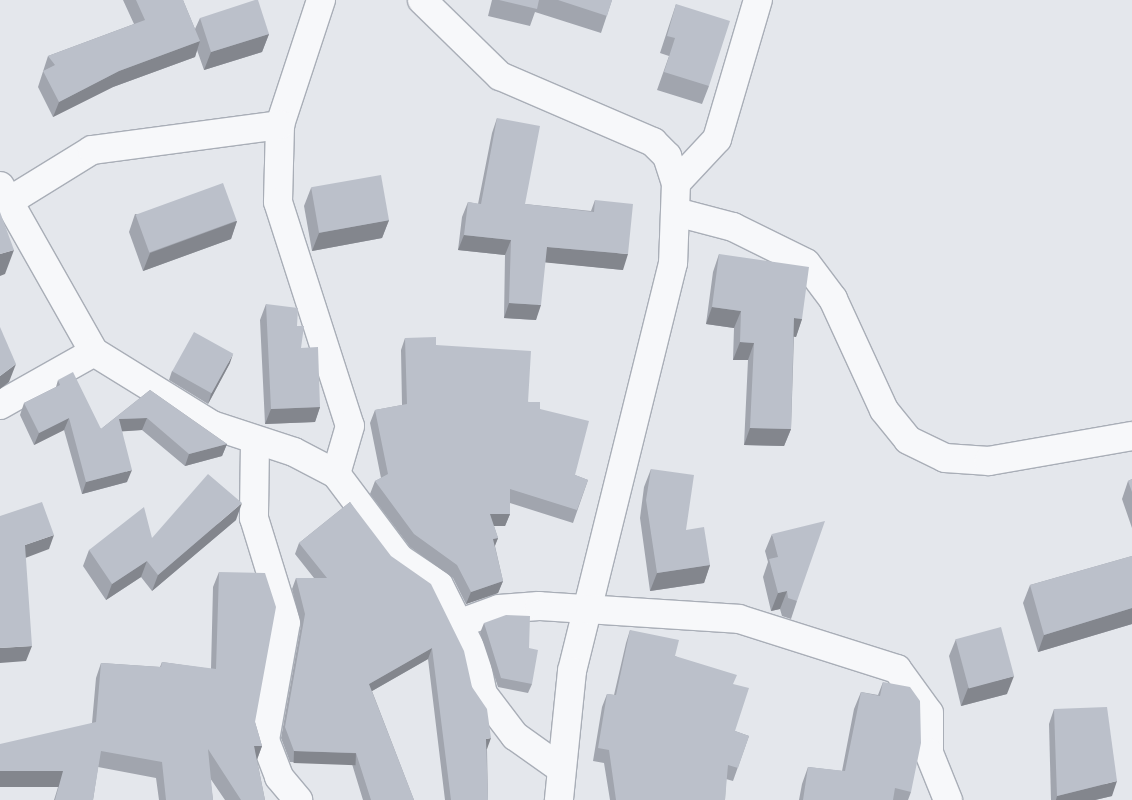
<!DOCTYPE html>
<style>
body{margin:0}
#map{position:relative;width:1132px;height:800px;overflow:hidden;background:#e4e7ec;font-family:Helvetica,sans-serif}
div>[style]{position:absolute}
.roads{filter:drop-shadow(1px 0 #a9aeb7) drop-shadow(-1px 0 #a9aeb7) drop-shadow(0 1px #a9aeb7) drop-shadow(0 -1px #a9aeb7)}
.minor>*{height:28px;margin:-14px;padding:0 14px;transform-origin:14px;border-radius:14px;background:#f7f8fa}
.wall>*{inset:0;background:#a1a5ae}
.shaded-wall>*{inset:0;background:#83868d;transform-origin:0 0}
.building>*{inset:0;background:#bbc0ca;transform-origin:0 0}
span{translate:-50% -50%;white-space:nowrap;text-align:center;line-height:1.15;-webkit-text-stroke:4.5px #f4f6f9;paint-order:stroke}
</style>
<div id="map">
<div class="roads">
<div class="minor">
<div style="left:321px;top:0;width:132px;rotate:108.2deg"></div>
<div style="left:280px;top:125px;width:77px;rotate:91.5deg"></div>
<div style="left:278px;top:202px;width:235px;rotate:72.2deg"></div>
<div style="left:350px;top:426px;width:50px;rotate:106.3deg"></div>
<div style="left:422px;top:0;width:109px;rotate:44.3deg"></div>
<div style="left:500px;top:76px;width:167px;rotate:23.3deg"></div>
<div style="left:653px;top:142px;width:20px;rotate:45deg"></div>
<div style="left:667px;top:156px;width:28px;rotate:72deg"></div>
<div style="left:676px;top:183px;width:80px;rotate:92.1deg"></div>
<div style="left:673px;top:263px;width:420px;rotate:103.9deg"></div>
<div style="left:572px;top:671px;width:130px;rotate:95.8deg"></div>
<div style="left:676px;top:183px;width:60px;rotate:-47deg"></div>
<div style="left:717px;top:139px;width:145px;rotate:-73.6deg"></div>
<div style="left:0;top:186px;width:191px;rotate:60.5deg"></div>
<div style="left:94px;top:352px;width:139px;rotate:31.7deg"></div>
<div style="left:212px;top:425px;width:86px;rotate:18.2deg"></div>
<div style="left:294px;top:452px;width:47px;rotate:27.6deg"></div>
<div style="left:336px;top:474px;width:105px;rotate:53.1deg"></div>
<div style="left:399px;top:558px;width:48px;rotate:34deg"></div>
<div style="left:439px;top:585px;width:80px;rotate:63.4deg"></div>
<div style="left:475px;top:657px;width:38px;rotate:78deg"></div>
<div style="left:483px;top:694px;width:53px;rotate:52.7deg"></div>
<div style="left:515px;top:736px;width:55px;rotate:35.4deg"></div>
<div style="left:11px;top:200px;width:95px;rotate:-31.7deg"></div>
<div style="left:92px;top:150px;width:190px;rotate:-7.6deg"></div>
<div style="left:676px;top:212px;width:59px;rotate:14.7deg"></div>
<div style="left:733px;top:227px;width:81px;rotate:26.3deg"></div>
<div style="left:806px;top:263px;width:45px;rotate:53.1deg"></div>
<div style="left:833px;top:299px;width:122px;rotate:65.3deg"></div>
<div style="left:884px;top:410px;width:38px;rotate:51deg"></div>
<div style="left:908px;top:440px;width:41px;rotate:25.9deg"></div>
<div style="left:945px;top:458px;width:44px;rotate:3.9deg"></div>
<div style="left:989px;top:461px;width:145px;rotate:-9.9deg"></div>
<div style="left:0;top:405px;width:108px;rotate:-29.4deg"></div>
<div style="left:255px;top:442px;width:76px;rotate:90.8deg"></div>
<div style="left:254px;top:518px;width:109px;rotate:72.9deg"></div>
<div style="left:286px;top:622px;width:120px;rotate:100.1deg"></div>
<div style="left:265px;top:740px;width:40px;rotate:69deg"></div>
<div style="left:279px;top:777px;width:30px;rotate:50deg"></div>
<div style="left:461px;top:623px;width:40px;rotate:-20.2deg"></div>
<div style="left:499px;top:609px;width:40px;rotate:-4.3deg"></div>
<div style="left:539px;top:606px;width:200px;rotate:3.7deg"></div>
<div style="left:739px;top:619px;width:166px;rotate:17.6deg"></div>
<div style="left:897px;top:669px;width:54px;rotate:54deg"></div>
<div style="left:929px;top:713px;width:40px;rotate:90deg"></div>
<div style="left:929px;top:753px;width:51px;rotate:68deg"></div>
</div>
</div>
<div class="wall">
<div style="clip-path:polygon(123px 0,183px 0,195px 29px,200px 18px,269px 34px,262px 52px,204px 70px,197px 50px,195px 57px,113px 87px,53px 117px,38px 87px,48px 56px,134px 24px)"></div>
<div style="clip-path:polygon(492px 0,612px 0,601px 33px,535px 12px,530px 26px,488px 16px)"></div>
<div style="clip-path:polygon(676px 4px,709px 86px,702px 104px,657px 90px,669px 56px,660px 53px)"></div>
<div style="clip-path:polygon(497px 118px,525px 204px,591px 211px,595px 200px,623px 270px,545px 262px,536px 320px,504px 318px,505px 255px,458px 250px,462px 217px,468px 202px,478px 204px,492px 133px)"></div>
<div style="clip-path:polygon(311px 188px,389px 220px,382px 238px,312px 251px,304px 206px)"></div>
<div style="clip-path:polygon(135px 214px,237px 221px,231px 239px,143px 271px,129px 232px)"></div>
<div style="clip-path:polygon(719px 254px,802px 319px,796px 337px,794px 336px,791px 429px,784px 446px,744px 445px,748px 360px,733px 360px,734px 328px,706px 324px,713px 272px)"></div>
<div style="clip-path:polygon(266px 304px,297px 326px,301px 348px,320px 407px,315px 422px,265px 424px,260px 320px)"></div>
<div style="clip-path:polygon(405px 338px,436px 345px,540px 409px,575px 475px,588px 480px,573px 523px,510px 503px,510px 514px,505px 526px,494px 526px,498px 538px,495px 546px,503px 581px,498px 593px,466px 604px,453px 578px,410px 547px,370px 494px,375px 481px,381px 478px,370px 423px,375px 410px,402px 405px,401px 350px)"></div>
<div style="clip-path:polygon(230px 363px,208px 404px,169px 380px,172px 371px)"></div>
<div style="clip-path:polygon(58px 380px,101px 429px,150px 390px,227px 444px,222px 456px,185px 466px,142px 430px,122px 431px,127px 482px,82px 494px,64px 430px,34px 445px,20px 415px,24px 403px,56px 387px)"></div>
<div style="clip-path:polygon(651px 469px,686px 530px,710px 565px,704px 583px,650px 591px,640px 518px,644px 487px)"></div>
<div style="clip-path:polygon(1132px 479px,1132px 528px,1122px 499px,1128px 481px)"></div>
<div style="clip-path:polygon(350px 502px,472px 687px,487px 749px,488px 800px,445px 800px,428px 659px,372px 691px,414px 800px,363px 800px,352px 764px,290px 762px,281px 738px,301px 625px,292px 589px,296px 578px,314px 578px,295px 554px,299px 543px)"></div>
<div style="clip-path:polygon(236px 520px,152px 591px,141px 577px,106px 600px,83px 566px,89px 550px,152px 538px)"></div>
<div style="clip-path:polygon(772px 534px,797px 601px,791px 619px,782px 616px,780px 609px,771px 611px,763px 577px,768px 562px,765px 551px)"></div>
<div style="clip-path:polygon(1132px 556px,1132px 624px,1038px 652px,1023px 603px,1030px 585px)"></div>
<div style="clip-path:polygon(219px 572px,255px 722px,262px 746px,257px 760px,265px 800px,225px 800px,210px 778px,213px 800px,159px 800px,156px 778px,98px 767px,93px 800px,54px 800px,58px 787px,0 787px,92px 723px,96px 678px,101px 663px,160px 667px,162px 662px,211px 669px,213px 587px)"></div>
<div style="clip-path:polygon(484px 623px,529px 648px,532px 684px,528px 693px,498px 687px,480px 633px)"></div>
<div style="clip-path:polygon(630px 630px,675px 656px,733px 684px,735px 731px,749px 736px,733px 781px,726px 779px,725px 800px,610px 800px,604px 763px,593px 761px,602px 707px,607px 694px,614px 695px,626px 643px)"></div>
<div style="clip-path:polygon(956px 639px,1007px 694px,961px 706px,949px 656px)"></div>
<div style="clip-path:polygon(883px 682px,911px 792px,908px 800px,799px 800px,802px 784px,808px 767px,842px 771px,854px 709px,861px 692px,878px 695px)"></div>
<div style="clip-path:polygon(1054px 709px,1112px 796px,1095px 800px,1051px 800px,1049px 724px)"></div>
</div>
<div class="shaded-wall">
<div style="clip-path:polygon(269px 34px,262px 52px,204px 70px,211px 52px)"></div>
<div style="clip-path:polygon(200px 41px,195px 57px,113px 87px,53px 117px,59px 102px,119px 71px)"></div>
<div style="clip-path:polygon(389px 220px,382px 238px,312px 251px,319px 233px)"></div>
<div style="clip-path:polygon(237px 221px,231px 239px,143px 271px,150px 253px)"></div>
<div style="clip-path:polygon(464px 235px,511px 240px,505px 255px,458px 250px)"></div>
<div style="clip-path:polygon(547px 247px,628px 254px,623px 270px,541px 262px)"></div>
<div style="clip-path:polygon(14px 250px,5px 274px,0 276px,0 254px)"></div>
<div style="clip-path:polygon(509px 303px,541px 305px,536px 320px,504px 318px)"></div>
<div style="clip-path:polygon(712px 307px,741px 311px,734px 328px,706px 324px)"></div>
<div style="clip-path:polygon(794px 318px,802px 319px,796px 337px,788px 336px)"></div>
<div style="clip-path:polygon(740px 342px,754px 343px,748px 360px,733px 360px)"></div>
<div style="clip-path:polygon(233px 354px,230px 363px,208px 404px,211px 394px)"></div>
<div style="clip-path:polygon(16px 364px,9px 382px,0 389px,0 376px)"></div>
<div style="clip-path:polygon(320px 407px,315px 422px,265px 424px,271px 409px)"></div>
<div style="clip-path:polygon(69px 418px,64px 430px,34px 445px,39px 433px)"></div>
<div style="clip-path:polygon(147px 418px,142px 430px,114px 432px,119px 419px)"></div>
<div style="clip-path:polygon(750px 428px,791px 429px,784px 446px,744px 445px)"></div>
<div style="clip-path:polygon(227px 444px,222px 456px,185px 466px,189px 454px)"></div>
<div style="clip-path:polygon(132px 470px,127px 482px,82px 494px,86px 482px)"></div>
<div style="clip-path:polygon(242px 503px,236px 520px,152px 591px,158px 575px)"></div>
<div style="clip-path:polygon(490px 514px,510px 514px,505px 526px,485px 526px)"></div>
<div style="clip-path:polygon(54px 535px,49px 549px,20px 560px,25px 545px)"></div>
<div style="clip-path:polygon(498px 538px,493px 550px,493px 539px)"></div>
<div style="clip-path:polygon(147px 561px,141px 577px,106px 600px,112px 584px)"></div>
<div style="clip-path:polygon(710px 565px,704px 583px,650px 591px,657px 573px)"></div>
<div style="clip-path:polygon(503px 581px,498px 593px,466px 604px,471px 592px)"></div>
<div style="clip-path:polygon(787px 591px,780px 609px,771px 611px,778px 593px)"></div>
<div style="clip-path:polygon(1132px 608px,1132px 624px,1038px 652px,1044px 635px)"></div>
<div style="clip-path:polygon(32px 646px,26px 661px,0 663px,0 648px)"></div>
<div style="clip-path:polygon(432px 648px,428px 659px,365px 695px,369px 684px)"></div>
<div style="clip-path:polygon(1014px 676px,1007px 694px,961px 706px,968px 688px)"></div>
<div style="clip-path:polygon(491px 738px,487px 749px,482px 750px,486px 739px)"></div>
<div style="clip-path:polygon(254px 746px,262px 746px,256px 762px)"></div>
<div style="left:294px;top:751px;width:62px;height:12px;rotate:2deg"></div>
<div style="left:0;top:771px;width:63px;height:16px"></div>
<div style="clip-path:polygon(1117px 781px,1112px 796px,1095px 800px,1056px 800px,1057px 796px)"></div>
</div>
<div class="building">
<div style="clip-path:polygon(136px 0,183px 0,200px 41px,119px 71px,59px 102px,43px 71px,55px 65px,48px 56px,145px 20px)"></div>
<div style="clip-path:polygon(255px 0,258px 0,269px 34px,211px 52px,200px 18px)"></div>
<div style="clip-path:polygon(499px 0,539px 0,537px 9px)"></div>
<div style="clip-path:polygon(558px 0,612px 0,607px 16px)"></div>
<div style="clip-path:polygon(676px 4px,730px 21px,709px 86px,664px 72px,675px 38px,667px 36px)"></div>
<div style="clip-path:polygon(497px 118px,540px 126px,525px 204px,594px 212px,595px 200px,633px 204px,628px 254px,547px 247px,541px 305px,509px 303px,511px 240px,464px 235px,468px 202px,481px 204px)"></div>
<div style="left:381px;top:175px;width:46px;height:71px;rotate:80deg"></div>
<div style="left:223px;top:183px;width:40px;height:93px;rotate:70deg"></div>
<div style="clip-path:polygon(0 212px,14px 250px,0 254px)"></div>
<div style="clip-path:polygon(719px 254px,809px 267px,802px 319px,794px 318px,791px 429px,750px 428px,754px 343px,740px 342px,741px 311px,712px 307px)"></div>
<div style="clip-path:polygon(266px 304px,298px 308px,297px 326px,304px 326px,301px 348px,318px 347px,320px 407px,271px 409px)"></div>
<div style="clip-path:polygon(0 327px,16px 364px,0 376px)"></div>
<div style="left:194px;top:332px;width:45px;height:45px;rotate:29deg"></div>
<div style="clip-path:polygon(436px 337px,436px 345px,531px 351px,528px 402px,540px 402px,540px 409px,589px 421px,575px 475px,588px 480px,577px 510px,510px 489px,510px 514px,490px 514px,498px 538px,493px 539px,503px 581px,471px 592px,457px 565px,414px 534px,375px 481px,388px 474px,375px 410px,407px 404px,405px 338px)"></div>
<div style="clip-path:polygon(73px 372px,101px 429px,150px 390px,227px 444px,189px 454px,147px 418px,119px 419px,132px 470px,86px 482px,69px 418px,39px 433px,24px 403px,60px 385px,58px 380px)"></div>
<div style="clip-path:polygon(651px 469px,694px 475px,686px 530px,704px 527px,710px 565px,657px 573px,646px 500px)"></div>
<div style="clip-path:polygon(208px 474px,242px 503px,158px 575px,147px 561px,112px 584px,89px 550px,144px 507px,152px 538px)"></div>
<div style="clip-path:polygon(1132px 479px,1132px 492px,1128px 481px)"></div>
<div style="clip-path:polygon(42px 502px,54px 535px,25px 545px,32px 646px,0 648px,0 516px)"></div>
<div style="clip-path:polygon(350px 502px,391px 556px,431px 584px,464px 651px,472px 687px,487px 709px,491px 738px,486px 739px,488px 800px,451px 800px,432px 648px,369px 684px,414px 800px,371px 800px,356px 753px,294px 751px,285px 727px,305px 614px,296px 578px,327px 578px,299px 543px)"></div>
<div style="clip-path:polygon(825px 521px,797px 601px,788px 598px,787px 591px,778px 593px,769px 559px,778px 557px,772px 534px)"></div>
<div style="clip-path:polygon(1132px 556px,1132px 608px,1044px 635px,1030px 585px)"></div>
<div style="clip-path:polygon(219px 572px,265px 573px,276px 607px,255px 722px,262px 746px,254px 746px,265px 800px,241px 800px,208px 749px,213px 800px,166px 800px,162px 762px,101px 751px,93px 800px,55px 800px,63px 771px,0 771px,0 744px,96px 722px,101px 663px,161px 667px,162px 662px,216px 669px)"></div>
<div style="clip-path:polygon(506px 615px,530px 616px,529px 648px,538px 650px,532px 684px,501px 678px,484px 623px)"></div>
<div style="left:1001px;top:627px;width:51px;height:47px;rotate:75deg"></div>
<div style="clip-path:polygon(630px 630px,679px 640px,675px 656px,737px 675px,733px 684px,749px 688px,735px 731px,749px 736px,738px 768px,728px 765px,725px 800px,616px 800px,609px 750px,598px 748px,607px 694px,616px 695px)"></div>
<div style="clip-path:polygon(883px 682px,910px 687px,920px 701px,921px 743px,911px 792px,895px 788px,893px 800px,803px 800px,808px 767px,845px 771px,861px 692px,880px 696px)"></div>
<div style="clip-path:polygon(1107px 707px,1117px 781px,1057px 796px,1054px 709px)"></div>
</div>
</div>
